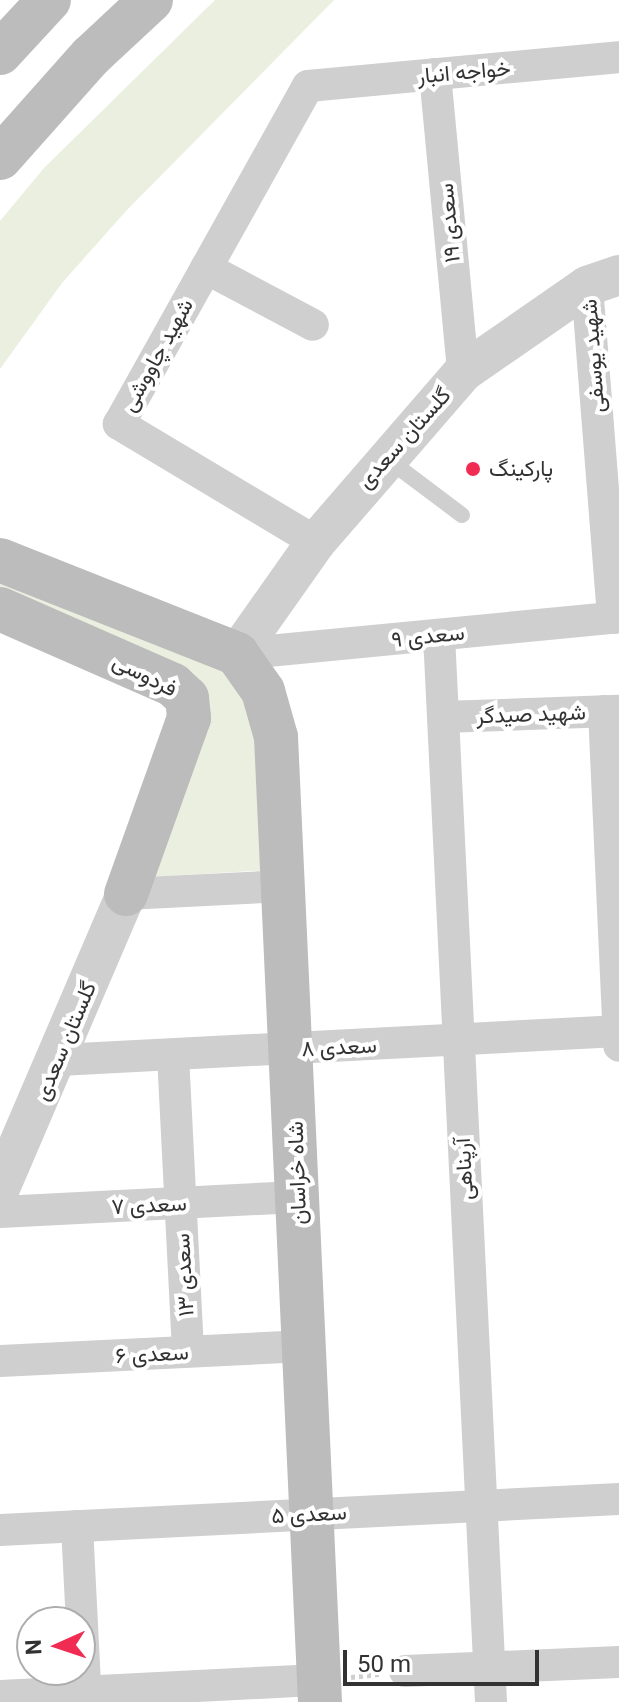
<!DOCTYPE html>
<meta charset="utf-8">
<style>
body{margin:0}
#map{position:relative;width:619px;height:1702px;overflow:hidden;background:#fff;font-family:Roboto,Vazirmatn,sans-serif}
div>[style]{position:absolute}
.green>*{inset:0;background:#eaefdf}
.path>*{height:5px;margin-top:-2.5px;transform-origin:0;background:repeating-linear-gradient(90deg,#cfcfcf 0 4px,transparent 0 8px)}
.service>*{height:16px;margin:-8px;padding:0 8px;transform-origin:8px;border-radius:8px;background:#cfcfcf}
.minor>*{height:32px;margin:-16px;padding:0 16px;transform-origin:16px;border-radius:16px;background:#cfcfcf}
.tertiary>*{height:40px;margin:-20px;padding:0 20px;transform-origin:20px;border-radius:20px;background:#cfcfcf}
.secondary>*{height:44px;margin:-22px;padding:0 22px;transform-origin:22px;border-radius:22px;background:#bcbcbc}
.dots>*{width:22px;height:22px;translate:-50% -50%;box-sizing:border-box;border:4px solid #fff;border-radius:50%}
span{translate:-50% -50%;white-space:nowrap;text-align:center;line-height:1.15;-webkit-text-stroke:8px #fff;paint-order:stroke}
.street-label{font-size:22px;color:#323232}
.poi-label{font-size:22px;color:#323232}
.left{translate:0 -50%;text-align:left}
.north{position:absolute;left:16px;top:1606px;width:80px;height:80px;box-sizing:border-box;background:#fff;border:2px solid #adadad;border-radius:50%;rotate:267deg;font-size:22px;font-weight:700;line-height:32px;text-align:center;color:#323232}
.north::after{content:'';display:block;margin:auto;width:28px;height:36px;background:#f12c52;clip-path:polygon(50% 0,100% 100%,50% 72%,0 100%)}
.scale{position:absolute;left:343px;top:1650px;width:196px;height:36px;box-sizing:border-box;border:4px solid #323232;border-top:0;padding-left:10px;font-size:24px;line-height:28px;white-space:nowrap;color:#323232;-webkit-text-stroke:6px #fff;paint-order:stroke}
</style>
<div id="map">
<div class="green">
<div style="clip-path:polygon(215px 0,334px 0,126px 211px,62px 283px,0 369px,0 221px,44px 168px)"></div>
<div style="clip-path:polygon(0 573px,221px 659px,259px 718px,270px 870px,150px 877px,204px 720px,0 598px)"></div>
</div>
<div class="path">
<div style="left:351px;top:1677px;width:30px;rotate:-6deg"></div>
</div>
<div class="service">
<div style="left:386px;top:458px;width:95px;rotate:36.9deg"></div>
</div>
<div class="minor">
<div style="left:435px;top:74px;width:299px;rotate:84.6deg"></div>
<div style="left:206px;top:268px;width:121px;rotate:28deg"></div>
<div style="left:587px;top:286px;width:333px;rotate:85.5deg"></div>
<div style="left:316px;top:542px;width:230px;rotate:-149.1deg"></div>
<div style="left:119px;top:424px;width:387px;rotate:-60.8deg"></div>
<div style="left:308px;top:86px;width:312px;rotate:-5.3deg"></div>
<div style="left:439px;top:635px;width:1068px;rotate:87.21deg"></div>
<div style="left:237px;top:654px;width:384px;rotate:-5.5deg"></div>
<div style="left:604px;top:711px;width:335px;rotate:87.4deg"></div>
<div style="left:443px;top:717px;width:176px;rotate:-2deg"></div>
<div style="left:126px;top:894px;width:159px;rotate:-2.9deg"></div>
<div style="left:173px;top:1055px;width:297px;rotate:87.1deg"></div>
<div style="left:59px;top:1060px;width:561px;rotate:-2.96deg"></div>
<div style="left:0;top:1212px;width:298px;rotate:-2.9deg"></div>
<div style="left:0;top:1361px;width:305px;rotate:-2.8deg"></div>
<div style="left:77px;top:1526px;width:176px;rotate:87.1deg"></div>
<div style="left:0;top:1530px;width:620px;rotate:-2.87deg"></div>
<div style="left:405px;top:1671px;width:214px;rotate:-2.4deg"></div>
<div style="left:0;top:1696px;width:319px;rotate:-2.9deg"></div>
</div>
<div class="tertiary">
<div style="left:237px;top:654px;width:137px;rotate:-54.8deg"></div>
<div style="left:316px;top:542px;width:225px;rotate:-49.1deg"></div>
<div style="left:463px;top:372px;width:151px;rotate:-34.7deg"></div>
<div style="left:587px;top:286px;width:34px;rotate:-19deg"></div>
<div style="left:0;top:1188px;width:320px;rotate:-66.8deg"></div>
</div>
<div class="secondary">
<div style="left:0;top:53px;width:72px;rotate:-47.2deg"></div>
<div style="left:0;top:158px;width:137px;rotate:-48.3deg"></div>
<div style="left:91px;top:56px;width:82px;rotate:-43deg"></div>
<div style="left:0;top:560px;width:255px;rotate:21.6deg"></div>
<div style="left:237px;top:654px;width:45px;rotate:54.9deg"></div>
<div style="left:263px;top:691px;width:48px;rotate:74.2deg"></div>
<div style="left:276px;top:737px;width:966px;rotate:87.39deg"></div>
<div style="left:0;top:609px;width:189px;rotate:23.7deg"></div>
<div style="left:173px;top:685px;width:19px;rotate:43deg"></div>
<div style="left:187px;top:698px;width:20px;rotate:84deg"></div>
<div style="left:189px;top:718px;width:187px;rotate:109.7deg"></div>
</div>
<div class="dots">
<div style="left:473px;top:469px;background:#f12c52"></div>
</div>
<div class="street-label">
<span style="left:464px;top:72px;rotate:-5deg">خواجه انبار</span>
<span style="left:449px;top:223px;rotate:-95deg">سعدی ۱۹</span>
<span style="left:157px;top:355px;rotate:-61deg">شهید چاووشی</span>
<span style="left:593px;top:356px;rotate:-94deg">شهید یوسفی</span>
<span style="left:404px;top:438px;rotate:-48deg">گلستان سعدی</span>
<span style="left:428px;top:636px;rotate:-6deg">سعدی ۹</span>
<span style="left:145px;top:675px;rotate:27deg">فردوسی</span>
<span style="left:531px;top:714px;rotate:-2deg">شهید صیدگر</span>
<span style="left:65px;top:1041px;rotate:-67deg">گلستان سعدی</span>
<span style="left:339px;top:1047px;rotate:-3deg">سعدی ۸</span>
<span style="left:464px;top:1169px;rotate:-93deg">آرپناهی</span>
<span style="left:297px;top:1173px;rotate:-92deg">شاه خراسان</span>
<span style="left:149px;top:1205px;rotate:-3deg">سعدی ۷</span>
<span style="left:184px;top:1275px;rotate:-93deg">سعدی ۱۳</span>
<span style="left:152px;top:1354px;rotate:-3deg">سعدی ۶</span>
<span style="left:309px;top:1514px;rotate:-3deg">سعدی ۵</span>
</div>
<div class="poi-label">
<span class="left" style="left:489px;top:469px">پارکینگ</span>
</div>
<div class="north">N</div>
<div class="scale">50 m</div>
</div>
